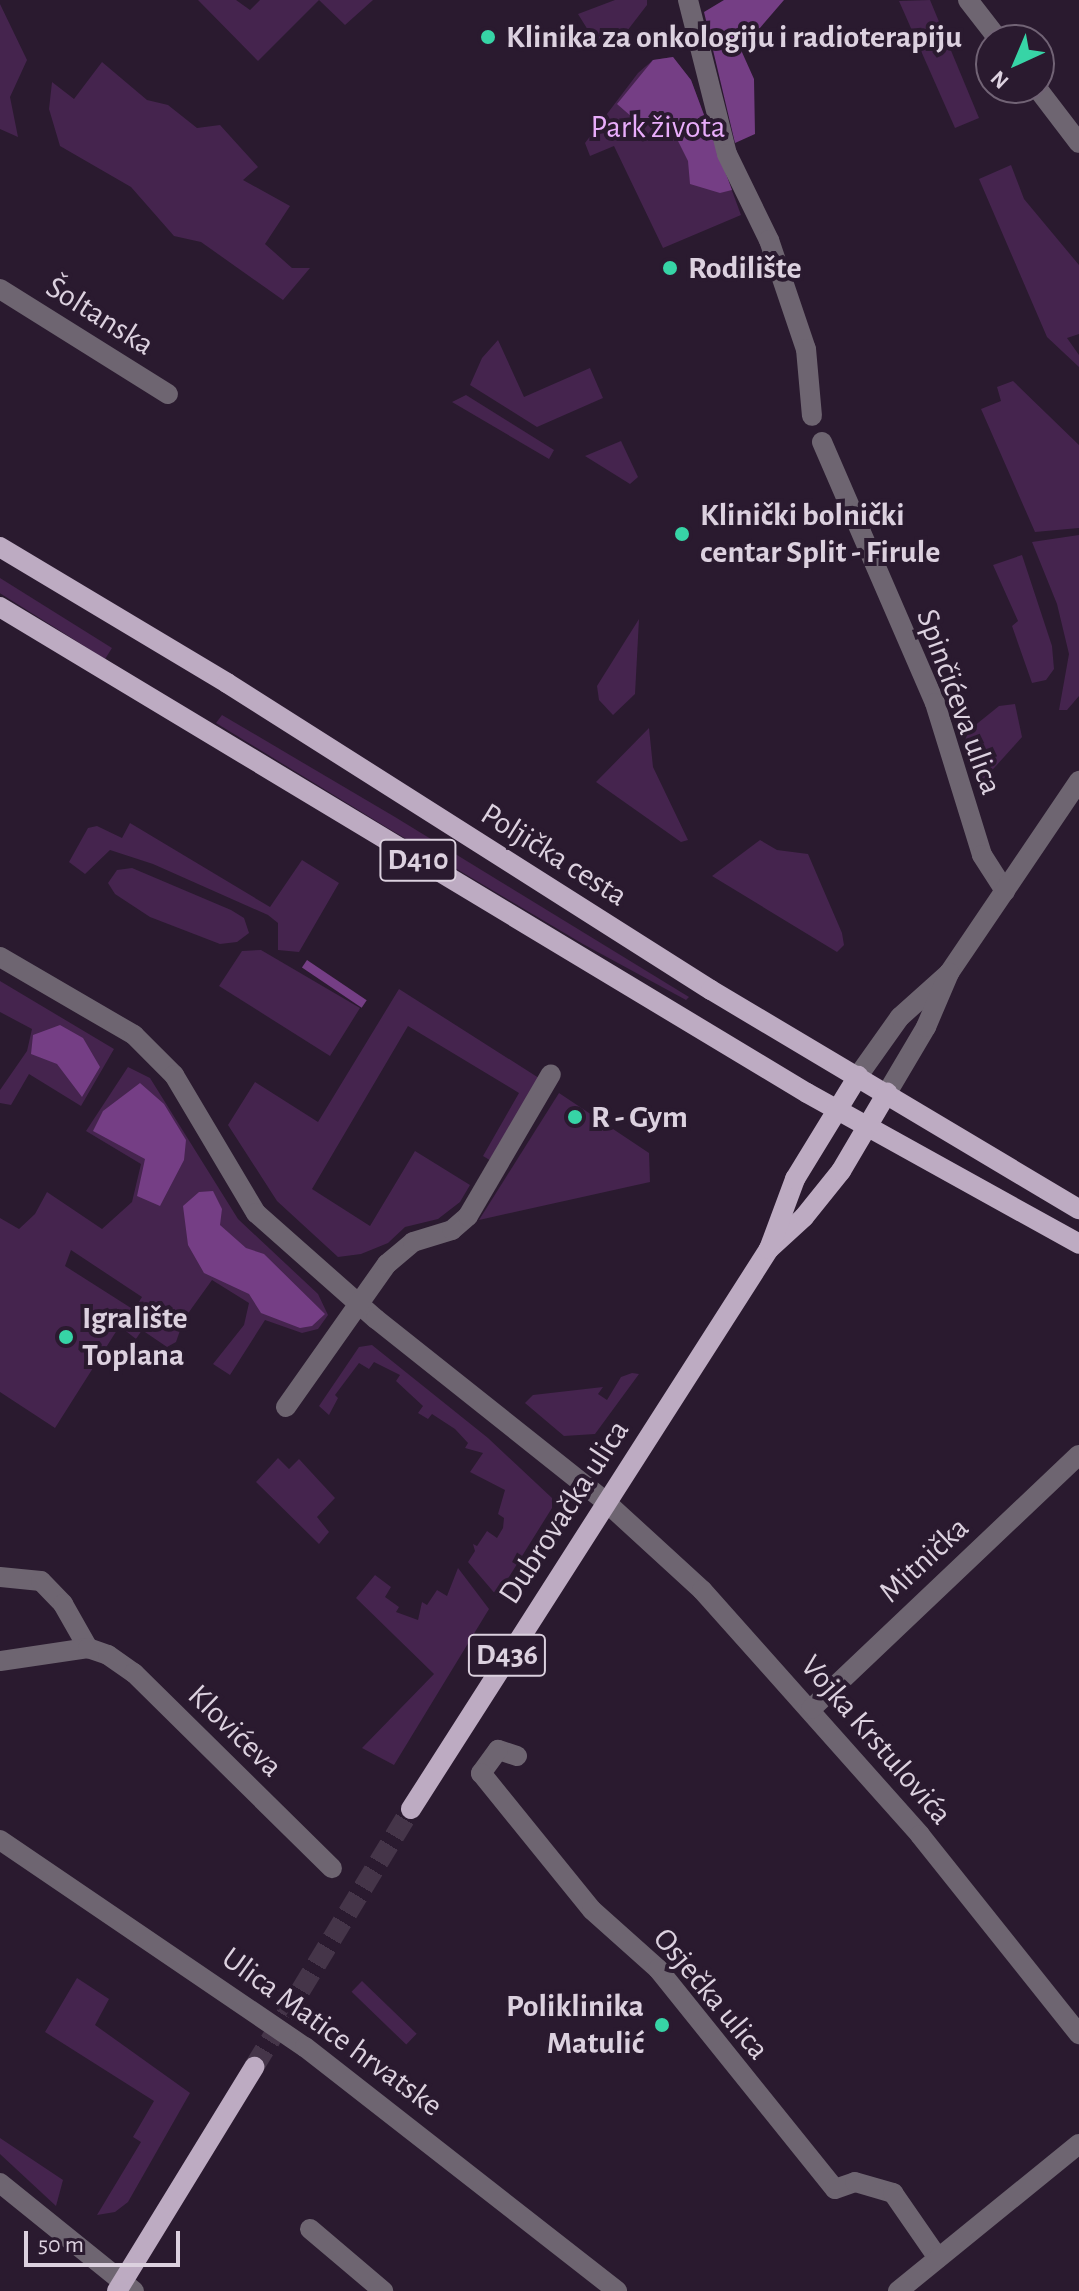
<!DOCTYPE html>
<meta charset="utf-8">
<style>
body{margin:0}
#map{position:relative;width:1079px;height:2291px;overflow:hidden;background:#2a1a2f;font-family:"Alegreya Sans",sans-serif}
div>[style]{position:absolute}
.green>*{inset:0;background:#45244e;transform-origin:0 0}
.forest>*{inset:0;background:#753e85;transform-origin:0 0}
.major-tunnel>*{height:20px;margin-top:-10px;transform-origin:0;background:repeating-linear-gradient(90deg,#453549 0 20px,transparent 0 30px)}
.minor>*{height:20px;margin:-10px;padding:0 10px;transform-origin:10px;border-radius:10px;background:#6e6571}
.major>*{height:20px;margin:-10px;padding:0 10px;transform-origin:10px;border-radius:10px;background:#bdabc2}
.dots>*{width:22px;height:22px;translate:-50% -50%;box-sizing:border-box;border:4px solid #2a1a2f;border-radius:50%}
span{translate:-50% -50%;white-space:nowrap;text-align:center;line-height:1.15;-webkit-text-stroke:8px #2a1a2f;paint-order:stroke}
.shield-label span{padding:2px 6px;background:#2a1a2f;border:2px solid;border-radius:6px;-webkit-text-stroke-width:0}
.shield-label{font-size:30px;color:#dcd1df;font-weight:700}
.poi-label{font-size:32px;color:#dcd1df;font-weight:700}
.left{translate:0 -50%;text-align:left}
.right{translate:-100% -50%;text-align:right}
.park-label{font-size:32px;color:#e9adfb}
.street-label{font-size:32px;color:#dcd1df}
.north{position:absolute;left:975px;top:24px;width:80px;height:80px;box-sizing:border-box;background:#2a1a2f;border:2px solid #716375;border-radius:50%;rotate:224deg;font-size:22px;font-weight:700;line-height:32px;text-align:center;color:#dcd1df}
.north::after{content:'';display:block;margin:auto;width:28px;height:36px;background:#37d4a6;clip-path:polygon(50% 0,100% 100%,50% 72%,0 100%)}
.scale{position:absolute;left:24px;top:2231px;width:156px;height:36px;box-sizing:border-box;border:4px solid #dcd1df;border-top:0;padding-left:10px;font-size:24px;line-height:28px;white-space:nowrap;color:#dcd1df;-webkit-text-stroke:6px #2a1a2f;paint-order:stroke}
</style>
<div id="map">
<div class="green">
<div style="clip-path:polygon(198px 0,236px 0,250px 10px,260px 0,319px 0,258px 61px)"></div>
<div style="clip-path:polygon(319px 0,373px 0,345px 25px)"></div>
<div style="clip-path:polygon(615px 0,647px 0,647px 5px,617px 44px,602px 35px,596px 43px,578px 14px)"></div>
<div style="clip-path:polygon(930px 0,979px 118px,955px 128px,899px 1px)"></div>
<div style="clip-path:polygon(0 4px,27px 60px,10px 97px,18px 137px,0 129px)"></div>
<div style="clip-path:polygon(673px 57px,691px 80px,741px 215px,663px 248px,614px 146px,590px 156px,585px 143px,638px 73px,653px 60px)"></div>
<div style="clip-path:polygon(102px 62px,147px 100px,168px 105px,197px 128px,220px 125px,258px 167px,243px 180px,290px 206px,265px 244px,292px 268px,310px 268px,283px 300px,201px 242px,174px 236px,131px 187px,60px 146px,49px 109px,52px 82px,74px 99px)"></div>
<div style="clip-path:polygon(1011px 165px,1024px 199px,1079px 265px,1079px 334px,1067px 338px,1079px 355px,1079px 367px,1047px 337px,979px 179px)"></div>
<div style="clip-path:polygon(498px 340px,524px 397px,590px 368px,603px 398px,537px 427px,470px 385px,482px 358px)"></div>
<div style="clip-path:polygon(1013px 381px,1079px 445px,1079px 528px,1035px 532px,981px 409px,1001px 401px,997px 387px)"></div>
<div style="clip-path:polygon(466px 395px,554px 450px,549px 459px,452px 402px)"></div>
<div style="clip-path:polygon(621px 441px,638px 477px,630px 484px,585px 456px)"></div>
<div style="clip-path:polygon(1079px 535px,1079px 696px,1067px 710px,1059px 710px,1069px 654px,1057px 604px,1032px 542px)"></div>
<div style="clip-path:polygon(1022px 555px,1052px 646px,1054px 669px,1046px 680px,1032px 683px,1012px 626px,1018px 621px,993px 565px)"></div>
<div style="left:0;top:578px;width:132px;height:13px;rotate:32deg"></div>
<div style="clip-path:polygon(639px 619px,635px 694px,613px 715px,599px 700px,597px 686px)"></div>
<div style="clip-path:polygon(1015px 704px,1022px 737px,977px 787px,963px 746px,968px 731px,999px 706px)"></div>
<div style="clip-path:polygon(222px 715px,395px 817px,689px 997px,686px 1000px,583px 944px,386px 827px,216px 723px)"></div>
<div style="clip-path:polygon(649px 728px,653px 767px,688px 840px,681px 842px,596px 782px)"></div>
<div style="clip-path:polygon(130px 823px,270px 907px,302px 860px,339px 883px,299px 952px,278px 950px,278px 923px,268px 915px,153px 864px,110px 850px,85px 874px,69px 862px,88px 828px,97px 826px,122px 838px)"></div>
<div style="clip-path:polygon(760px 840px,777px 850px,808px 854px,842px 933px,844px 945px,837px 952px,712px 876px)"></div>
<div style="clip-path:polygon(132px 868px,231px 910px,244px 918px,249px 933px,237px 942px,220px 944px,150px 917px,115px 894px,108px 883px,117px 870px)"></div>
<div style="clip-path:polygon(261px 950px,360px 1008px,330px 1056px,219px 986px,242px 951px)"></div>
<div style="clip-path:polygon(0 981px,114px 1049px,81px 1106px,29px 1074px,11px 1105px,0 1103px,0 1090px,27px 1051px,32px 1029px,0 1012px)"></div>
<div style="clip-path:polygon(399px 989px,542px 1080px,493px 1162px,483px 1156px,519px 1093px,408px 1026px,312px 1189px,370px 1226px,415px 1151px,470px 1185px,460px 1202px,438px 1219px,405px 1227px,388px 1243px,361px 1254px,338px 1257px,277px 1201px,228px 1125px,255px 1082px,318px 1122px)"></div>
<div style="clip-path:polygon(128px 1067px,150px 1078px,238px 1219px,318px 1294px,328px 1315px,318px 1329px,302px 1333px,265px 1320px,230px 1375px,213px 1364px,244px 1325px,249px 1303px,212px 1280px,184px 1319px,176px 1342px,167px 1347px,142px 1330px,136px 1339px,122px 1328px,142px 1297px,71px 1250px,65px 1266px,131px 1308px,55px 1428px,0 1392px,0 1218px,19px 1229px,35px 1214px,47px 1192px,102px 1229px,132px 1202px,141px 1164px,86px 1131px)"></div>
<div style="clip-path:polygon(559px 1093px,649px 1153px,650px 1182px,479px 1220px)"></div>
<div style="clip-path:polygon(372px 1345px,488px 1438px,552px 1498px,552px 1508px,497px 1596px,468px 1562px,475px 1551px,473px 1544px,477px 1546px,487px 1531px,497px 1538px,503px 1528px,504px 1518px,498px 1514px,505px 1490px,470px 1472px,483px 1453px,465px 1448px,468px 1443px,455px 1429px,432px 1414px,428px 1419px,418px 1413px,423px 1406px,396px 1381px,400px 1375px,374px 1362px,369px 1369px,359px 1363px,335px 1395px,338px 1398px,329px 1415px,319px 1406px,359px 1347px)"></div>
<div style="clip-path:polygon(632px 1373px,639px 1374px,595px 1434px,564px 1436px,525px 1403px,533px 1395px,603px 1387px,598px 1394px,607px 1400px,621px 1377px)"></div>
<div style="clip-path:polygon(278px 1458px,289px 1469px,299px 1459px,335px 1498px,317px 1517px,329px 1532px,319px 1544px,256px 1482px)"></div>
<div style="clip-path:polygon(458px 1568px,489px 1609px,394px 1765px,362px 1748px,434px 1674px,356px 1598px,375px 1575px,391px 1587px,385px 1597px,399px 1607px,396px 1612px,418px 1620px,422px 1602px,427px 1605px,437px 1590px,447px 1596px)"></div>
<div style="clip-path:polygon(77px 1978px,109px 1999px,95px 2025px,190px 2093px,128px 2202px,115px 2212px,97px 2215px,141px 2142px,133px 2137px,154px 2101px,45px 2032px)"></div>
<div style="left:362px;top:1981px;width:76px;height:15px;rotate:44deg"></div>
<div style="clip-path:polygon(0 2138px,63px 2180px,56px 2206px,0 2154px)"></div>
</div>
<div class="forest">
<div style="clip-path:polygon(724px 0,784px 0,741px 50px,754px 79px,755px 134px,735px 143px,704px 12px)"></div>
<div style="clip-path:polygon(673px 57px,691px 80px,732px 190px,720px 193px,690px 184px,688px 161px,676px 137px,662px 123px,640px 124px,617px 104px,653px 60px)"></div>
<div style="left:307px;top:960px;width:72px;height:9px;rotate:34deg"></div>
<div style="clip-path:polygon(60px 1025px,83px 1038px,100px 1067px,82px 1097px,57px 1064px,31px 1054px,33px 1035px)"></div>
<div style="clip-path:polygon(140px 1083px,164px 1104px,186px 1140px,184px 1160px,160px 1206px,137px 1196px,145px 1159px,93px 1131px,103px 1111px)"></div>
<div style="clip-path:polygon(213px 1191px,222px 1209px,220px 1225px,246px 1248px,264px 1254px,325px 1314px,312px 1326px,300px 1328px,261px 1313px,249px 1294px,204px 1273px,188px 1245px,183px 1206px,199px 1192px)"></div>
</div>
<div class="major-tunnel">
<div style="left:254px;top:2067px;width:302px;rotate:-58.7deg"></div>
</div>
<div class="minor">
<div style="left:688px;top:0;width:159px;rotate:75.8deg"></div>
<div style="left:727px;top:154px;width:96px;rotate:64deg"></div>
<div style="left:769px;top:240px;width:115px;rotate:71.3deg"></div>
<div style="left:806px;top:349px;width:67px;rotate:84.9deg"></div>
<div style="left:968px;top:0;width:51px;rotate:52.2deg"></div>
<div style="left:1037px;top:88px;width:69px;rotate:52.6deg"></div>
<div style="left:0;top:289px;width:198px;rotate:32deg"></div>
<div style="left:822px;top:442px;width:284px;rotate:66.6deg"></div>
<div style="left:935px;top:703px;width:159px;rotate:72.8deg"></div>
<div style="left:982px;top:855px;width:43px;rotate:57.4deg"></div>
<div style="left:0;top:957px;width:155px;rotate:30.2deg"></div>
<div style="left:134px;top:1035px;width:57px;rotate:45deg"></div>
<div style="left:174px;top:1075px;width:161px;rotate:59.3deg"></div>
<div style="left:256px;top:1213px;width:160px;rotate:41.5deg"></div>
<div style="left:376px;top:1319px;width:295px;rotate:38.5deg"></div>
<div style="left:607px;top:1503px;width:129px;rotate:42.5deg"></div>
<div style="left:702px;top:1590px;width:328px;rotate:48.3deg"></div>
<div style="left:920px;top:1835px;width:255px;rotate:51.4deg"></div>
<div style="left:858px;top:1076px;width:72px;rotate:-54.6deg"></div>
<div style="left:900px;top:1017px;width:66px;rotate:-41.9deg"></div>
<div style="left:949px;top:973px;width:232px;rotate:-55.9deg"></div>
<div style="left:887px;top:1093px;width:77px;rotate:-59.4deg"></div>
<div style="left:926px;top:1027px;width:59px;rotate:-66.9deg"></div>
<div style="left:286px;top:1407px;width:175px;rotate:-54.8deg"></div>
<div style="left:387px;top:1264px;width:34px;rotate:-40deg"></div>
<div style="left:413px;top:1242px;width:41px;rotate:-17.1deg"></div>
<div style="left:452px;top:1230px;width:21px;rotate:-41deg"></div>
<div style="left:468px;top:1216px;width:164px;rotate:-59.7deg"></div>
<div style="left:0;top:1577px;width:41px;rotate:5.6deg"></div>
<div style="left:41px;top:1581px;width:32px;rotate:46deg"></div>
<div style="left:63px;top:1604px;width:51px;rotate:60.4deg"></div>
<div style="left:0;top:1661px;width:89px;rotate:-8.4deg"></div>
<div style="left:88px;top:1648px;width:21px;rotate:19deg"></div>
<div style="left:108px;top:1655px;width:32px;rotate:35deg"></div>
<div style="left:134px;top:1673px;width:278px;rotate:44.6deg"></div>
<div style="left:811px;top:1709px;width:369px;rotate:-43.5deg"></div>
<div style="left:517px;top:1756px;width:20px;rotate:-162deg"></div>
<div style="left:498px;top:1750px;width:29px;rotate:126deg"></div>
<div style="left:481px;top:1773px;width:176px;rotate:51deg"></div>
<div style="left:592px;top:1910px;width:89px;rotate:41.8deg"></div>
<div style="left:658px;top:1969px;width:282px;rotate:51.2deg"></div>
<div style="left:835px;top:2189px;width:21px;rotate:-19deg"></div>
<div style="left:855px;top:2182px;width:40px;rotate:16deg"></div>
<div style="left:893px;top:2193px;width:79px;rotate:55.3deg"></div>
<div style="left:0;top:1840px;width:369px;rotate:34.2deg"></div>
<div style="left:305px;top:2047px;width:396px;rotate:38deg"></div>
<div style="left:0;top:2183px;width:172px;rotate:38.9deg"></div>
<div style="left:310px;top:2229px;width:96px;rotate:40.3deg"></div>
<div style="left:898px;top:2291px;width:233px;rotate:-39.1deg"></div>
</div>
<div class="major">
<div style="left:0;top:547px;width:265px;rotate:30.9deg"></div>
<div style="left:227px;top:683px;width:573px;rotate:32.39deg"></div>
<div style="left:711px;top:990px;width:428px;rotate:30.8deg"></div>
<div style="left:0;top:607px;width:942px;rotate:31.06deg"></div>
<div style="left:807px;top:1093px;width:311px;rotate:29deg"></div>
<div style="left:769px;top:1249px;width:47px;rotate:-42.4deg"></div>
<div style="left:804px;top:1217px;width:59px;rotate:-51.2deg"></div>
<div style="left:841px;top:1171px;width:91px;rotate:-59.5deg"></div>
<div style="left:411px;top:1809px;width:665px;rotate:-57.41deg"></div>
<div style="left:769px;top:1249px;width:75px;rotate:-69.6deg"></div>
<div style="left:795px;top:1179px;width:121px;rotate:-58.5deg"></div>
<div style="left:117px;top:2291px;width:263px;rotate:-58.5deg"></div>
</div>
<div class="dots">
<div style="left:488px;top:37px;background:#37d4a6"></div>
<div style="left:670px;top:268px;background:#37d4a6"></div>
<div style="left:682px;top:534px;background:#37d4a6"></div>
<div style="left:575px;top:1117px;background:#37d4a6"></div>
<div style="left:66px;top:1337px;background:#37d4a6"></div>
<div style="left:662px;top:2025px;background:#37d4a6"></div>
</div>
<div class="shield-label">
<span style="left:418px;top:860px">D410</span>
<span style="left:507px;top:1655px">D436</span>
</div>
<div class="poi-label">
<span class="left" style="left:506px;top:37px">Klinika za onkologiju i radioterapiju</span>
<span class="left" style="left:688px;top:268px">Rodilište</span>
<span class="left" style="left:700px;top:534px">Klinički bolnički<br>centar Split - Firule</span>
<span class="left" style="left:591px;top:1117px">R - Gym</span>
<span class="left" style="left:82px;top:1337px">Igralište<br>Toplana</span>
<span class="right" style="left:644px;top:2025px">Poliklinika<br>Matulić</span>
</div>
<div class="park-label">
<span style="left:658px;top:127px">Park života</span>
</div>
<div class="street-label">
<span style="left:100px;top:316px;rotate:32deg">Šoltanska</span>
<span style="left:959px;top:702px;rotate:70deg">Spinčićeva ulica</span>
<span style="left:554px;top:855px;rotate:32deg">Poljička cesta</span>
<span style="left:564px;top:1512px;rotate:-57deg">Dubrovačka ulica</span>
<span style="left:924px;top:1560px;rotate:-43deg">Mitnička</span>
<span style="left:235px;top:1731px;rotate:44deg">Klovićeva</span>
<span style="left:876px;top:1740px;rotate:49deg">Vojka Krstulovića</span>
<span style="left:711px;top:1994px;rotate:50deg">Osječka ulica</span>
<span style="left:332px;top:2032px;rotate:36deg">Ulica Matice hrvatske</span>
</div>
<div class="north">N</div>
<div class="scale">50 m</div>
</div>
